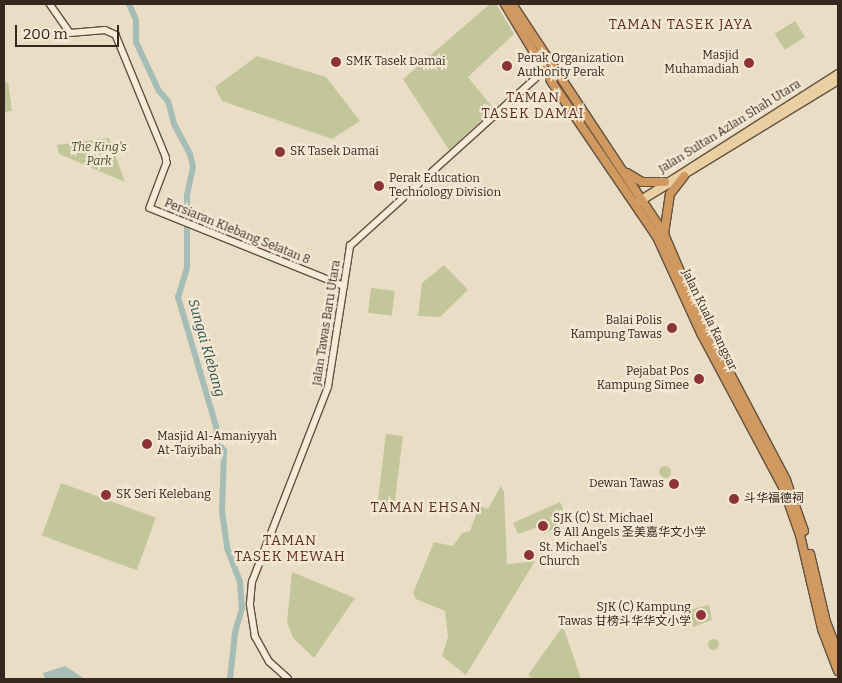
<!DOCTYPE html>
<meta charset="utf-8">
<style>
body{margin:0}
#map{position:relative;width:842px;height:683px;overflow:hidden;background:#e9ddc5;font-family:Bitter,"Noto Sans SC",serif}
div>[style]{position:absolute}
.green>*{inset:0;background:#c3c69a;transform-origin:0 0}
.round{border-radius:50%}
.water>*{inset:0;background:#a6bdb5}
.river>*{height:6px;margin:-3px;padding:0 3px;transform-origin:3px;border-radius:3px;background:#a6bdb5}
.roads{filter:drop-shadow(1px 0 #645140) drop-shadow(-1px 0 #645140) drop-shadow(0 1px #645140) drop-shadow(0 -1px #645140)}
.secondary>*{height:5.5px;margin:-2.75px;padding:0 2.75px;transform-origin:2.75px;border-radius:2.75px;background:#f5ebd8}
.primary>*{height:7px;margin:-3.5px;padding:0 3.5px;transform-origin:3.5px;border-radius:3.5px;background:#e9cfa1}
.highway>*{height:8px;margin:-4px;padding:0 4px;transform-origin:4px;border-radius:4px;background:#d0995f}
.dots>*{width:14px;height:14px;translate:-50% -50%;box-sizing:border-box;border:2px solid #f2e8d4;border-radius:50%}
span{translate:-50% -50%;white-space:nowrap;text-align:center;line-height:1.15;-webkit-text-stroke:4px #f2e8d4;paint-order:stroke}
.poi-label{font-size:12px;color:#34281f}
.right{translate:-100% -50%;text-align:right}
.left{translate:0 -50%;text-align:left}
.street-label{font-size:12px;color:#34281f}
.park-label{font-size:12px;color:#474f28;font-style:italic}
.neighbourhood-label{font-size:14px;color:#5c2c23;letter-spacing:1px}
.water-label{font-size:14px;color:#30524f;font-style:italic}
.frame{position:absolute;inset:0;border:5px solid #34281f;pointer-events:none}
.scale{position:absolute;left:15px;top:25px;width:104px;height:22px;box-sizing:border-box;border:2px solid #34281f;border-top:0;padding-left:6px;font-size:15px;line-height:18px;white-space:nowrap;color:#34281f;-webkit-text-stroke:4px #f2e8d4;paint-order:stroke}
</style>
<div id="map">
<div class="green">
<div style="clip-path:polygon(490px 4px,496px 4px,514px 34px,468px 77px,494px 109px,449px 150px,403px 79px)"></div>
<div style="left:795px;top:21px;width:19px;height:24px;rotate:58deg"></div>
<div style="clip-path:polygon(257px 56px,326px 77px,360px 121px,332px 139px,222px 101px,215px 87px)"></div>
<div style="clip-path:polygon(8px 82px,12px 111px,4px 112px,4px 83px)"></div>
<div style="clip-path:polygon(109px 138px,125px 182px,59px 154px,57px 145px)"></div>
<div style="clip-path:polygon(444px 265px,468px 290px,440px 317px,418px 316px,422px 283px)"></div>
<div style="left:371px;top:288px;width:24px;height:25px;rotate:7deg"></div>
<div style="left:386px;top:434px;width:17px;height:70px;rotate:7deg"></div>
<div class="round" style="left:659px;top:466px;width:12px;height:12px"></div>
<div style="left:61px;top:483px;width:101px;height:56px;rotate:20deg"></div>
<div style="clip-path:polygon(501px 486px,504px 492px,507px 564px,535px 561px,466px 675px,442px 656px,448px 637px,445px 611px,416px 599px,413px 593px,434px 542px,453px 546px,462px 533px,470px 531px,479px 506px,488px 509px)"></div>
<div style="clip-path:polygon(560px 502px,569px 520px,544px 534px,540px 526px,518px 534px,513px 523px)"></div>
<div style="clip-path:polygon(292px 572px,355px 598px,314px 658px,293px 638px,287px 622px)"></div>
<div style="clip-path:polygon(709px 605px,712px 620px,693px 627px,689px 610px)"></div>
<div style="clip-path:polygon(563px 626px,581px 679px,533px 679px,528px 675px)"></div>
<div class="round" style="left:707.5px;top:638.5px;width:11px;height:11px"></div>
</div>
<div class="water">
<div style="clip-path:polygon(65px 666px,85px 679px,45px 679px,43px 673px)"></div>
</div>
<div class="river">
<div style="left:129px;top:4px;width:17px;rotate:66deg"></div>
<div style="left:136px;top:20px;width:22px;rotate:90deg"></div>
<div style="left:136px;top:42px;width:54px;rotate:64.9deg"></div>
<div style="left:159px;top:91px;width:13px;rotate:48deg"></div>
<div style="left:168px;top:101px;width:24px;rotate:75deg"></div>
<div style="left:174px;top:124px;width:34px;rotate:62deg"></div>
<div style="left:190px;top:154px;width:13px;rotate:77deg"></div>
<div style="left:193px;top:167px;width:30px;rotate:102deg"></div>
<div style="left:187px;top:196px;width:72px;rotate:90deg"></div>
<div style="left:187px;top:268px;width:30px;rotate:107deg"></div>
<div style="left:178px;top:297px;width:134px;rotate:73.6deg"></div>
<div style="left:216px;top:426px;width:16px;rotate:83deg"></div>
<div style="left:218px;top:442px;width:11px;rotate:56deg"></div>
<div style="left:224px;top:451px;width:60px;rotate:91.9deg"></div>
<div style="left:222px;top:511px;width:37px;rotate:82deg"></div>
<div style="left:227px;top:548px;width:36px;rotate:69deg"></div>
<div style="left:240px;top:582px;width:26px;rotate:86deg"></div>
<div style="left:242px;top:608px;width:26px;rotate:106deg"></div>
<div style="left:235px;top:633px;width:46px;rotate:96.2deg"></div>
</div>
<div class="roads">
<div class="secondary">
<div style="left:50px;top:4px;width:35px;rotate:55deg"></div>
<div style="left:70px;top:33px;width:35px;rotate:-5deg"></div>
<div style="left:105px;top:30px;width:12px;rotate:24deg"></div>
<div style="left:116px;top:35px;width:132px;rotate:67.7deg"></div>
<div style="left:166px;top:157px;width:6px;rotate:81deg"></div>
<div style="left:167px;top:163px;width:48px;rotate:110.7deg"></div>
<div style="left:150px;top:208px;width:209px;rotate:21.9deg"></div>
<div style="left:288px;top:679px;width:25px;rotate:-138deg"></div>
<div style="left:269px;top:662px;width:29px;rotate:-119deg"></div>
<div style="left:255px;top:637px;width:33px;rotate:-99deg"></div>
<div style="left:250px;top:604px;width:22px;rotate:-85deg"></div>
<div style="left:252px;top:582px;width:209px;rotate:-68.7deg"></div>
<div style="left:328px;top:387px;width:143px;rotate:-81.1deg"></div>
<div style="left:350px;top:246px;width:261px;rotate:-42.1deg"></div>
</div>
<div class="primary">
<div style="left:636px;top:202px;width:240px;rotate:-32.6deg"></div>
<div style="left:638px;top:202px;width:234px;rotate:-31.4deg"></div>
</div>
<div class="highway">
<div style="left:505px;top:4px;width:93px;rotate:59deg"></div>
<div style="left:553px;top:84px;width:185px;rotate:55.8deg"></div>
<div style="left:657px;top:237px;width:106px;rotate:65.4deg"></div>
<div style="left:701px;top:333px;width:174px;rotate:62deg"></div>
<div style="left:783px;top:487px;width:51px;rotate:70.5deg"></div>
<div style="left:800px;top:535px;width:97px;rotate:76.8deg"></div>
<div style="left:822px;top:629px;width:45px;rotate:69.1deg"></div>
<div style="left:512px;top:4px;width:276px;rotate:56.5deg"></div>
<div style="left:664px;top:234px;width:84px;rotate:66.8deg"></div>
<div style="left:697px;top:311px;width:191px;rotate:62.2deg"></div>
<div style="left:786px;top:480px;width:54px;rotate:70.6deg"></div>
<div style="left:627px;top:173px;width:17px;rotate:31deg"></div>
<div style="left:642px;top:182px;width:23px"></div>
<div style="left:664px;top:234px;width:40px;rotate:-81.5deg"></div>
<div style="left:670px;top:194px;width:23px;rotate:-52deg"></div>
<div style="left:810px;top:554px;width:70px;rotate:76.8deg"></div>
<div style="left:826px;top:622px;width:33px;rotate:69deg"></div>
</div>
</div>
<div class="dots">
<div style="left:336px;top:62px;background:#8b3338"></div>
<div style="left:749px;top:63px;background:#8b3338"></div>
<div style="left:507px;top:66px;background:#8b3338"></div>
<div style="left:280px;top:152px;background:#8b3338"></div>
<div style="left:379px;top:186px;background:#8b3338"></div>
<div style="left:672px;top:328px;background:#8b3338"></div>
<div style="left:699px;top:379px;background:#8b3338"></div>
<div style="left:147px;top:444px;background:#8b3338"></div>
<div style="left:674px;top:484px;background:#8b3338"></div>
<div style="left:106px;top:495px;background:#8b3338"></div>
<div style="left:734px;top:499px;background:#8b3338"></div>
<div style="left:543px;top:526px;background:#8b3338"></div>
<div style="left:529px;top:555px;background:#8b3338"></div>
<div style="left:701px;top:615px;background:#8b3338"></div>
</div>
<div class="poi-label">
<span class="right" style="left:739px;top:63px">Masjid<br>Muhamadiah</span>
<span class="left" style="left:517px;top:66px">Perak Organization<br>Authority Perak</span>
<span class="left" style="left:346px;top:62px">SMK Tasek Damai</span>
<span class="left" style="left:290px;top:152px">SK Tasek Damai</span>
<span class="left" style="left:389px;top:186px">Perak Education<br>Technology Division</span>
<span class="right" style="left:662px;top:328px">Balai Polis<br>Kampung Tawas</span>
<span class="right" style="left:689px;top:379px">Pejabat Pos<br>Kampung Simee</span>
<span class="left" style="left:157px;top:444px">Masjid Al-Amaniyyah<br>At-Taiyibah</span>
<span class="right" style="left:664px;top:484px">Dewan Tawas</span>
<span class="left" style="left:116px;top:495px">SK Seri Kelebang</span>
<span class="left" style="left:744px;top:499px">斗华福德祠</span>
<span class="left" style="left:553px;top:526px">SJK (C) St. Michael<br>&amp; All Angels 圣美嘉华文小学</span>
<span class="left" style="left:539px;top:555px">St. Michael's<br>Church</span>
<span class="right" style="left:691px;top:615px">SJK (C) Kampung<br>Tawas 甘榜斗华华文小学</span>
</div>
<div class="street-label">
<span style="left:730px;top:127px;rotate:-32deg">Jalan Sultan Azlan Shah Utara</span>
<span style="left:237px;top:232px;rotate:22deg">Persiaran Klebang Selatan 8</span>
<span style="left:709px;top:320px;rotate:64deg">Jalan Kuala Kangsar</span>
<span style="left:327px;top:323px;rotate:-81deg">Jalan Tawas Baru Utara</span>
</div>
<div class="park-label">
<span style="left:99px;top:155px">The King's<br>Park</span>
</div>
<div class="neighbourhood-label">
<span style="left:681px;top:25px">TAMAN TASEK JAYA</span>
<span style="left:533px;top:106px">TAMAN<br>TASEK DAMAI</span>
<span style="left:426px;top:508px">TAMAN EHSAN</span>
<span style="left:290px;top:549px">TAMAN<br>TASEK MEWAH</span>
</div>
<div class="water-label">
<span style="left:206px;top:348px;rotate:74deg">Sungai Klebang</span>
</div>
<div class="frame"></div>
<div class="scale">200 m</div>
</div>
